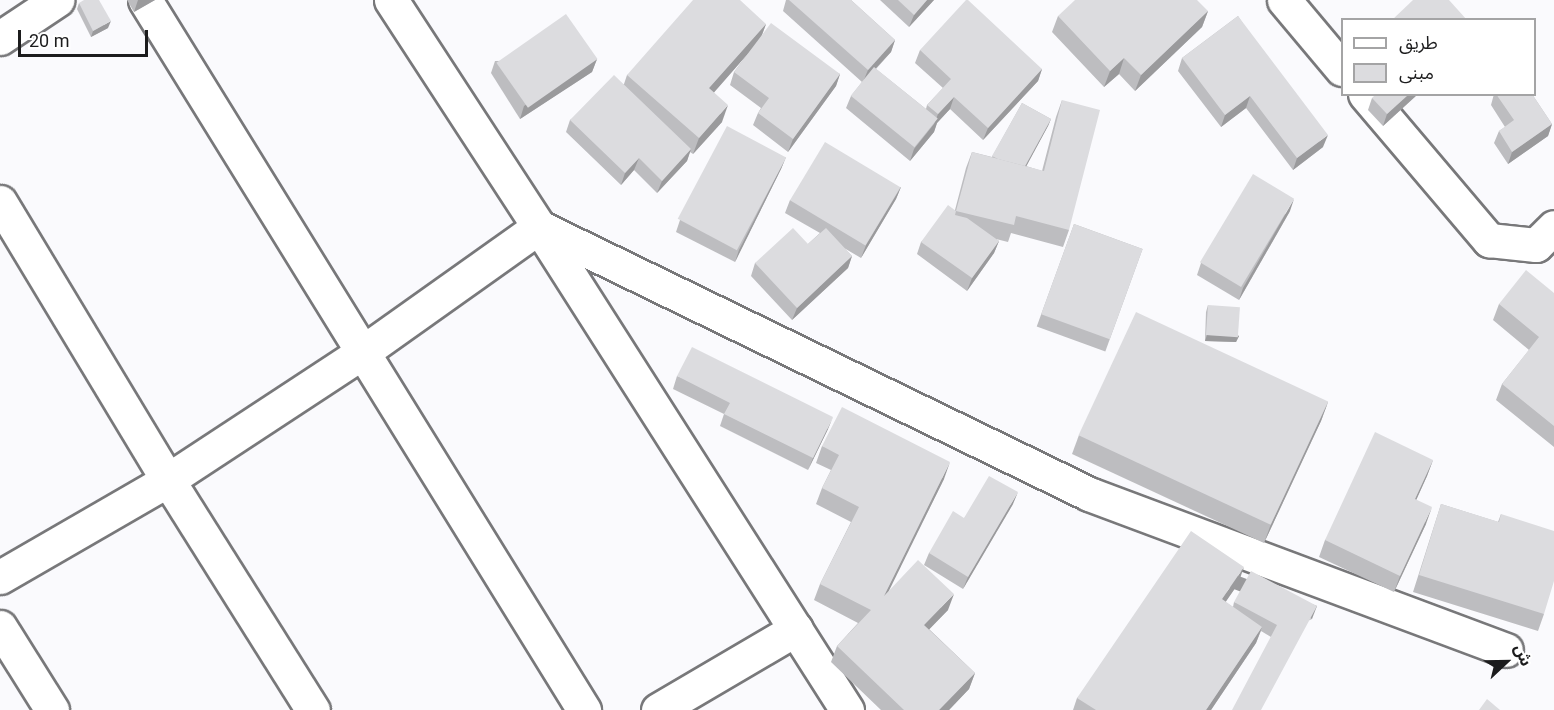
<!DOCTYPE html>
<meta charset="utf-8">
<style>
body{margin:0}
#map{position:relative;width:1554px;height:710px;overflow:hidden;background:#fafafd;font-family:Roboto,"Noto Sans Arabic",sans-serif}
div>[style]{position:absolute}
.roads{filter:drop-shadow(2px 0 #78787a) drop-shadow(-2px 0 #78787a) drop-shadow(0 2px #78787a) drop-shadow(0 -2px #78787a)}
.minor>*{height:33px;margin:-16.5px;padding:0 16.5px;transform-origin:16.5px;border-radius:16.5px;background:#fff}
.wall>*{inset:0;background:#bdbdc0;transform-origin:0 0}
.shaded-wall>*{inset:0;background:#9a9a9c;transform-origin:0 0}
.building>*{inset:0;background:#dcdcdf;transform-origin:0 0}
span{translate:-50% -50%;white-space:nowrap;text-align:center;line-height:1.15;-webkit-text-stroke:4.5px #fff;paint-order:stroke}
.legend{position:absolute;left:1341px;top:18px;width:195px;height:78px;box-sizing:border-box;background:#fff;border:2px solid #a4a4a5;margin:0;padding:8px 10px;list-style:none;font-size:18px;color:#1c1c1d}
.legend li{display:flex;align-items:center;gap:12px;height:30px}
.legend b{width:30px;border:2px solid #a4a4a5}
.north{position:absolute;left:1476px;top:632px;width:60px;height:60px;-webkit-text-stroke:4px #fff;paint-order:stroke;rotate:68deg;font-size:16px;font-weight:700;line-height:24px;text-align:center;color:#1c1c1d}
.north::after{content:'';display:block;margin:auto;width:21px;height:27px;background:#1c1c1d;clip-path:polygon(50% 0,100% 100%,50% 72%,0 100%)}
.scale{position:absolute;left:18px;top:30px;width:130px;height:27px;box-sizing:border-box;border:3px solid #1c1c1d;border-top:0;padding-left:8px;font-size:18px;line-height:21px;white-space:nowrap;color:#1c1c1d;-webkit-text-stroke:4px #fff;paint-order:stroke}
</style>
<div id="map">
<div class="roads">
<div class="minor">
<div style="left:145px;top:0;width:835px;rotate:58.27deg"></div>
<div style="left:391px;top:0;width:271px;rotate:56.9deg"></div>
<div style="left:539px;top:227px;width:611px;rotate:25.89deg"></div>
<div style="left:1089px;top:494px;width:445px;rotate:20.5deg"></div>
<div style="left:1284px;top:0;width:90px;rotate:50deg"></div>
<div style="left:0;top:38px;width:69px;rotate:-33.7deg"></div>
<div style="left:1365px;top:94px;width:192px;rotate:49.7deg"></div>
<div style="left:1489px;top:240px;width:47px;rotate:6.1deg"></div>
<div style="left:1536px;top:245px;width:25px;rotate:-45deg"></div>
<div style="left:0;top:202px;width:325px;rotate:58.9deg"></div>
<div style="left:168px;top:480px;width:272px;rotate:57.8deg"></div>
<div style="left:0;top:577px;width:194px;rotate:-30deg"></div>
<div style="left:168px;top:480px;width:233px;rotate:-33.3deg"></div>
<div style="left:363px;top:352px;width:216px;rotate:-35.4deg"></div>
<div style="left:539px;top:227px;width:573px;rotate:57.48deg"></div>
<div style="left:0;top:627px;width:98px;rotate:57.9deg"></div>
<div style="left:658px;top:710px;width:160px;rotate:-30.4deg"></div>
</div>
</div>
<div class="wall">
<div style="clip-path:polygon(127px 0,155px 0,134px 12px)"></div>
<div style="clip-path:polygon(786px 0,851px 0,895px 40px,891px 52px,876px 69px,926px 109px,927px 105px,943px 88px,915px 63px,920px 50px,1042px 69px,1038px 81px,983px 140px,950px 109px,937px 123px,934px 132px,910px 161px,846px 108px,851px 96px,862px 82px,783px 11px)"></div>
<div style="clip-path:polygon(880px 0,934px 0,909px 27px)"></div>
<div style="clip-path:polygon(79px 3px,108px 28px,91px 37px,77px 9px)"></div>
<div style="clip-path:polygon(1208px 11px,1202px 27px,1135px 91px,1119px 74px,1104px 87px,1052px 32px,1058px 16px)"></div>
<div style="clip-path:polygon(1238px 16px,1323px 147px,1293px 170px,1246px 108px,1221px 127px,1178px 71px,1182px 58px)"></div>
<div style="clip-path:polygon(766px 24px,762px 35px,840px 74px,836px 86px,788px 152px,753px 125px,758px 113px,761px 108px,730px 85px,734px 72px,749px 52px,714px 92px,722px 122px,693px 154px,690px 152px,687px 161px,657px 193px,634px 170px,621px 185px,566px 132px,570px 120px,624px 84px,627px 75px)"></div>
<div style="clip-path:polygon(597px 59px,592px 72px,520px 119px,491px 73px,495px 61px)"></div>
<div style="clip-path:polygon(1418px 94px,1383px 126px,1368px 110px,1372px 98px)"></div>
<div style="clip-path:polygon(1494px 94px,1532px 94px,1552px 124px,1548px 136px,1508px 164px,1494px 143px,1499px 131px,1505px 127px,1491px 105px)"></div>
<div style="clip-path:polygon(1062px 100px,1069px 230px,1063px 247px,1011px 233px,1008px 242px,996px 239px,999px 241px,994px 253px,967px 291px,917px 254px,921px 242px,955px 210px,966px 168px,972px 152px,992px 157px,1022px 103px,1051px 119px,1048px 126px,1026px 166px,1042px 171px,1056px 117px)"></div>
<div style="clip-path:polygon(786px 157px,781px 169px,735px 262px,676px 232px,680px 220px)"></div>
<div style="clip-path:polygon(901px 187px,896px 199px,861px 258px,844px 248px,852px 256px,848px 268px,792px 320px,751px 276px,755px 263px,808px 244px,820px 233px,785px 213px,790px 200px)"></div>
<div style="clip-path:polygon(1290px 211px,1239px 300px,1197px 275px,1201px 263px)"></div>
<div style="left:1074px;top:224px;width:73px;height:109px;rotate:20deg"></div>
<div style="clip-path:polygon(1554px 293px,1554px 447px,1496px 400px,1502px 384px,1529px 350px,1493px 320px,1499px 304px)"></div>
<div style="clip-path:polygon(1208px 305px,1239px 336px,1236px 342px,1205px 341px,1206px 312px)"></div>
<div style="clip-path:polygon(677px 376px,828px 429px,808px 470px,720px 426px,724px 414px,673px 389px)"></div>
<div style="clip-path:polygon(1328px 402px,1321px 421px,1264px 543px,1072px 454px,1079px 435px)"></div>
<div style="clip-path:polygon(822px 446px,944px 479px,888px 591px,948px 610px,929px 629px,975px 673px,969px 689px,949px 710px,881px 710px,831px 662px,837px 646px,858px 623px,814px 600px,820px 584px,851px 522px,816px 504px,822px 488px,831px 470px,816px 463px)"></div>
<div style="clip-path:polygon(1433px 460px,1427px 476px,1416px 500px,1426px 524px,1394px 592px,1319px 557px,1325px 540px)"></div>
<div style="clip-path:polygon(1013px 504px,963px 589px,924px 565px,929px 553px,964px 518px)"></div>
<div style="clip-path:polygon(1441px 504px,1498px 522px,1501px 514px,1544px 614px,1538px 631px,1413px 592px)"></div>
<div style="clip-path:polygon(1238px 584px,1225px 602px,1233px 607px,1234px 602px,1312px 619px,1271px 637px,1261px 631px,1256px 643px,1211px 710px,1073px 710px,1077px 698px)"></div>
</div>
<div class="shaded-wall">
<div style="clip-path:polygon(138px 0,155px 0,134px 12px)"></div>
<div style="clip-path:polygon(927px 0,934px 0,909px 27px,914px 15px)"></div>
<div style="clip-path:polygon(1208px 11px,1202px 27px,1135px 91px,1141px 75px)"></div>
<div style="clip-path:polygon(111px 21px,108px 28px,91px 37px,93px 31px)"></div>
<div style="clip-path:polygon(766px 24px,760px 40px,703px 105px,709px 88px)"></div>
<div style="clip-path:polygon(895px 40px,891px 52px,863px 82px,868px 70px)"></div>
<div style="clip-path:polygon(1124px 58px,1119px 74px,1104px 87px,1110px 71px)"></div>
<div style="clip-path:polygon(597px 59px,592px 72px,520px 119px,524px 106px)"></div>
<div style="clip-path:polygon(1042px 69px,1038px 81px,983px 140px,988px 128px)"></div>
<div style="clip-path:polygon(840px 74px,836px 86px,788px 152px,793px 139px)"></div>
<div style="clip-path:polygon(1409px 94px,1418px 94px,1383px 126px,1387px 114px)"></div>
<div style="clip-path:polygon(1250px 96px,1246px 108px,1221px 127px,1225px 115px)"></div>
<div style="clip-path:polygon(954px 97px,950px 109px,937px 123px,934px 132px,910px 161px,914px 149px,934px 124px,938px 114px)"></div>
<div style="clip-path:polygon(728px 105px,722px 122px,693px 154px,699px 138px)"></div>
<div style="clip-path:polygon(1051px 119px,1048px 126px,1020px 178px,1022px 172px)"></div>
<div style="clip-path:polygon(1552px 124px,1548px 136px,1508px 164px,1512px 152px)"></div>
<div style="clip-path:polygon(1328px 135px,1323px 147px,1293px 170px,1297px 158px)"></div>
<div style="clip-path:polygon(691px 149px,687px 161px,657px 193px,662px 181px)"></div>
<div style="clip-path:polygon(786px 157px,781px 169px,735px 262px,739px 250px)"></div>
<div style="clip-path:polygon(639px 158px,634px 170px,621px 185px,625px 173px)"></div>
<div style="clip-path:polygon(901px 187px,896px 199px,861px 258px,866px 245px)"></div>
<div style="clip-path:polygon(1294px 199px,1290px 211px,1239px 300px,1243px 288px)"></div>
<div style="clip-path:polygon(999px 241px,994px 253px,967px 291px,972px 278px)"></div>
<div style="clip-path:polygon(852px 256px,848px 268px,792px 320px,797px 308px)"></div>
<div style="clip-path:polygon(1207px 335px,1239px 336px,1236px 342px,1205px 341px)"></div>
<div style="clip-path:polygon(1328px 402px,1321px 421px,1264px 543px,1271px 524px)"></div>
<div style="clip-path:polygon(833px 417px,828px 429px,808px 470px,813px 458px)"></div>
<div style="clip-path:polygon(1433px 460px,1427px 476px,1409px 516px,1415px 499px)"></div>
<div style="clip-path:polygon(950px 462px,944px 479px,878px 613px,884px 596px)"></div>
<div style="clip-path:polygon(1018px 492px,1013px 504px,963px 589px,968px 577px)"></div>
<div style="clip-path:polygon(1432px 507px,1426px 524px,1394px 592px,1400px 576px)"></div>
<div style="clip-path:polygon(1244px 567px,1238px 584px,1216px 616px,1222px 599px)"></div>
<div style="clip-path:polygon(954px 594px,948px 610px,918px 641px,924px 625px)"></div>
<div style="left:1317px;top:606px;width:14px;height:118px;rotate:111deg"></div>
<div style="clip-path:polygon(1262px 627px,1256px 643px,1211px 710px,1206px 710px)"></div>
<div style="clip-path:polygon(975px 673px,969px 689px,949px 710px,939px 710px)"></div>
</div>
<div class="building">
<div style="clip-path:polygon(84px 0,99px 0,111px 21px,93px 31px,79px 3px)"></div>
<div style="clip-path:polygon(693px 0,740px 0,766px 24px,709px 88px,728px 105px,699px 138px,627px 75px)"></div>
<div style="clip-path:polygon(789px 0,851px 0,895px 40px,868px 70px)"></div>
<div style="clip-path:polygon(898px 0,927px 0,914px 15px)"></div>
<div style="clip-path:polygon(966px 0,968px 0,1042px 69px,988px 128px,954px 97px,938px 114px,927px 105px,951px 79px,920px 50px)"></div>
<div style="clip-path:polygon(1075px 0,1197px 0,1208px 11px,1141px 75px,1124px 58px,1110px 71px,1058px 16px)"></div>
<div style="clip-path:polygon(1413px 0,1449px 0,1467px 20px,1392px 20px)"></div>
<div style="left:566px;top:14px;width:55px;height:85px;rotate:55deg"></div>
<div style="clip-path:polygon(1238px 16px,1328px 135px,1297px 158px,1250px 96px,1225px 115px,1182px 58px)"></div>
<div style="clip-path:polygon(771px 23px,840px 74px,793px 139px,758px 113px,769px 98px,734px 72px)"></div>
<div style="left:874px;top:67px;width:82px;height:37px;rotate:39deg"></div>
<div style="clip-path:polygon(614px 75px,691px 149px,662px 181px,639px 158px,625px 173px,570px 120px)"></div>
<div style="clip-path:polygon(1376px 94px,1409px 94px,1387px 114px,1372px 98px)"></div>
<div style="clip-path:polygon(1496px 94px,1532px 94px,1552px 124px,1512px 152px,1499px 131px,1514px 120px)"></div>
<div style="clip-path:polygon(1062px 100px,1100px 110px,1069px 230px,1016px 216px,1014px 225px,956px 211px,972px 152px,1044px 171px)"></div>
<div style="clip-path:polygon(1022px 103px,1051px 119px,1025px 166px,998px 159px,992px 156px)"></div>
<div style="left:727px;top:126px;width:67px;height:105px;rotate:28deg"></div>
<div style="left:825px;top:142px;width:88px;height:68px;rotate:31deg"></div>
<div style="left:1253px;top:174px;width:48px;height:103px;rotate:31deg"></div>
<div style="clip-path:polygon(948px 205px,956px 211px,955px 215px,967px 218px,999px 241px,972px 278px,921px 242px)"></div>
<div style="left:1074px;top:224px;width:73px;height:96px;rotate:20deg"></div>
<div style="clip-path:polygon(793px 228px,808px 244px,826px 228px,852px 256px,797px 308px,755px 263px)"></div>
<div style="clip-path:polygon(1526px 270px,1554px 293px,1554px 426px,1502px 384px,1539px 337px,1499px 304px)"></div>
<div style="left:1208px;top:305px;width:32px;height:30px;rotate:4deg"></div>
<div style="left:1136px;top:312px;width:212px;height:136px;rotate:25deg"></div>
<div style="clip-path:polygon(692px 347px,833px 417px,813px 458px,724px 414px,730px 403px,677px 376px)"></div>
<div style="clip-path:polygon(842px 407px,950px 462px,884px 596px,918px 560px,954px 594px,924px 625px,975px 673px,939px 710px,904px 710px,837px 646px,871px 610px,820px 584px,859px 507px,822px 488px,839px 455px,822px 446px)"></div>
<div style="clip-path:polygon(1375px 432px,1433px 460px,1415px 499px,1432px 507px,1400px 576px,1325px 540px)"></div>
<div style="clip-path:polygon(989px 476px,1018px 492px,968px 577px,929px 553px,953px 511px,964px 518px)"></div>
<div style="clip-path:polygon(1441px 504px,1499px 522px,1501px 514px,1554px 531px,1554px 581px,1544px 614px,1419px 575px)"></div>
<div style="clip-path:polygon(1191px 531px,1244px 567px,1222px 599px,1262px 627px,1206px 710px,1096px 710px,1077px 698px)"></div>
<div style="clip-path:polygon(1251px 571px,1317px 606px,1261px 710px,1232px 710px,1277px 625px,1234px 602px)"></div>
<div style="clip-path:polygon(1487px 699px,1500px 710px,1479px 710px)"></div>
</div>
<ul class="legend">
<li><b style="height:8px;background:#fff"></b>طريق</li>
<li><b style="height:16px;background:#dcdcdf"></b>مبنى</li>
</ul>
<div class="north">ش</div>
<div class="scale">20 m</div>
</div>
